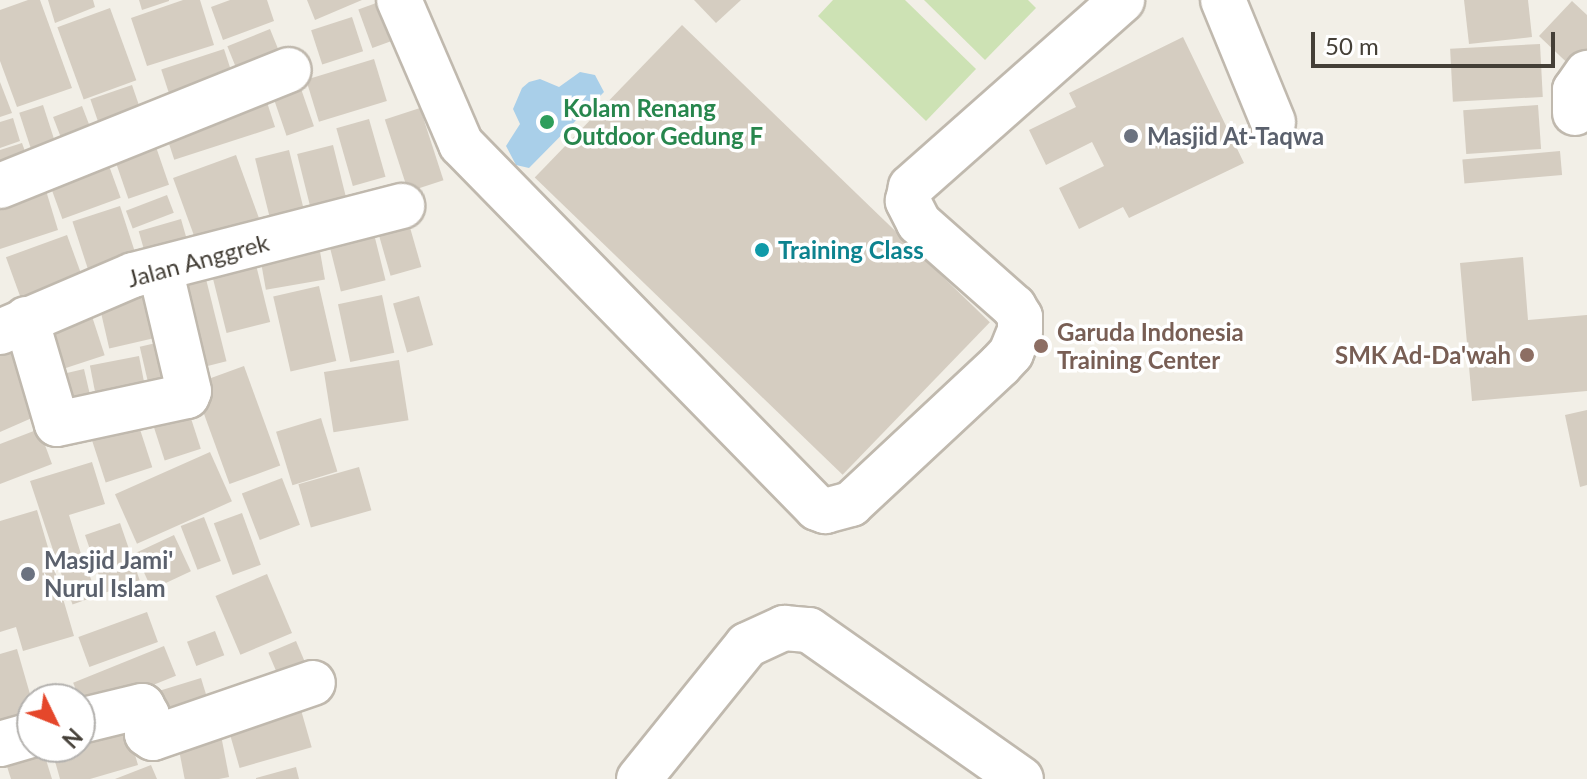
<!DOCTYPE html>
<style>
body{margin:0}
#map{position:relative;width:1587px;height:779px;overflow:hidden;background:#f2efe7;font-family:Lato,sans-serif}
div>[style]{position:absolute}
.green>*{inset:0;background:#cde2b4}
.water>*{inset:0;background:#a9cfe9}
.building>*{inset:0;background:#d5cdc1;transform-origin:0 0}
.roads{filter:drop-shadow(2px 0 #c0b9ae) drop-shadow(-2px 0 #c0b9ae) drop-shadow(0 2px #c0b9ae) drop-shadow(0 -2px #c0b9ae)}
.minor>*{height:44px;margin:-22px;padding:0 22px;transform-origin:22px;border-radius:22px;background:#fff}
.dots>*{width:22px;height:22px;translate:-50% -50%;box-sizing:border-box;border:4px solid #fff;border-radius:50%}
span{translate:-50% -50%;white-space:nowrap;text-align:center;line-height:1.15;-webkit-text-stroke:7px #fff;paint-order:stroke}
.leisure-label{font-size:24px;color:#27864d;font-weight:700}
.left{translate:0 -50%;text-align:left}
.worship-label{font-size:24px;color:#5b616d;font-weight:700}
.culture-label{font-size:24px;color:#0d838f;font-weight:700}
.street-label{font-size:24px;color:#443f37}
.education-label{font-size:24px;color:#785e54;font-weight:700}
.right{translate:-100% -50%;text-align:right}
.north{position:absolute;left:16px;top:683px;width:80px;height:80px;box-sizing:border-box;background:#fff;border:2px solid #b4b2af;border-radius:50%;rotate:133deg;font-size:22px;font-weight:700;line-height:32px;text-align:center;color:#443f37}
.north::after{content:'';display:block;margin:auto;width:28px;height:36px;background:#e5472b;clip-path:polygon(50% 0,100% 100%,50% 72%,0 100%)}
.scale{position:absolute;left:1311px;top:32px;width:244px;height:36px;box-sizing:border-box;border:4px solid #443f37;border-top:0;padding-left:10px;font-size:24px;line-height:28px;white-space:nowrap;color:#443f37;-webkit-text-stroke:6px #fff;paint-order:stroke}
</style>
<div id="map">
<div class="green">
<div style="clip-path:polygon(833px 0,905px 0,976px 69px,926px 121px,818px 16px)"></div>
<div style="clip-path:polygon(924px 0,1028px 0,1036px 8px,985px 60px)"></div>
</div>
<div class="water">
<div style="clip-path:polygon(580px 72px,595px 75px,604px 92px,529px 168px,516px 165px,506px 146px,520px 124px,513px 109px,522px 88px,529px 82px,540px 79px,559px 87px)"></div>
</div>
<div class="building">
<div style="clip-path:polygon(28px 0,40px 0,72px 88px,17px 107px,0 61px,0 10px)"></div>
<div style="clip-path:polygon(48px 0,93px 0,95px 7px,55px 23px)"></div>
<div style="clip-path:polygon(139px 0,169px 0,169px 1px,142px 10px)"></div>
<div style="clip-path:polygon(183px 0,200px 0,214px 45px,147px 66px,131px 18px)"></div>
<div style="clip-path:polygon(230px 0,267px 0,274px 21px,223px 40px,211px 7px)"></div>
<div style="clip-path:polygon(307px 0,362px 0,315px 20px)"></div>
<div style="clip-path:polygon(694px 0,741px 0,716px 23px)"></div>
<div style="clip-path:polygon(1464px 0,1528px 0,1532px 37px,1469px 44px)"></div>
<div style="clip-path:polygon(1572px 1px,1587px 15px,1587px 68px,1580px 75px,1539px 36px)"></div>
<div style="left:379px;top:2px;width:41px;height:22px;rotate:70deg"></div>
<div style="left:110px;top:8px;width:77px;height:56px;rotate:70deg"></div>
<div style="left:352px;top:17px;width:36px;height:43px;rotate:72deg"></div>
<div style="left:682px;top:25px;width:428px;height:212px;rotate:44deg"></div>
<div style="left:270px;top:29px;width:37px;height:46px;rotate:68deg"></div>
<div style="clip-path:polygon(1183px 37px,1244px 163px,1129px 218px,1123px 207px,1079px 229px,1059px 188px,1104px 166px,1092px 142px,1046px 165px,1029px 130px,1076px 107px,1069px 93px)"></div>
<div style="left:1540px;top:44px;width:53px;height:90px;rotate:87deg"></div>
<div style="left:224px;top:49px;width:39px;height:66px;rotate:72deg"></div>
<div style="left:374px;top:59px;width:44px;height:71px;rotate:73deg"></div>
<div style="left:298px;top:80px;width:49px;height:29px;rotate:71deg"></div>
<div style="clip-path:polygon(0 82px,12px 113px,0 117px)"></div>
<div style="left:132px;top:85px;width:42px;height:44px;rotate:71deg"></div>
<div style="left:263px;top:90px;width:39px;height:106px;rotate:72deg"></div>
<div style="left:43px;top:105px;width:56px;height:25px;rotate:72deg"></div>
<div style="left:1538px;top:105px;width:44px;height:75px;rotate:86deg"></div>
<div style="left:82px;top:106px;width:40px;height:31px;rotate:69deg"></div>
<div style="left:420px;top:108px;width:76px;height:37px;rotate:72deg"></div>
<div style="clip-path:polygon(13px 118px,20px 141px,0 148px,0 122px)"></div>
<div style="left:369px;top:119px;width:60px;height:34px;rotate:74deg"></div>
<div style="clip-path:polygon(22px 143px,32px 171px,0 168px,0 150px)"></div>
<div style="left:333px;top:145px;width:68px;height:37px;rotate:76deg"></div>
<div style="left:156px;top:147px;width:40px;height:43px;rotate:71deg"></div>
<div style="left:289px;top:150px;width:67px;height:35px;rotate:76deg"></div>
<div style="left:1560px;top:151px;width:24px;height:98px;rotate:85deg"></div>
<div style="left:236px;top:155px;width:78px;height:67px;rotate:70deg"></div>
<div style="left:108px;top:163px;width:37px;height:62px;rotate:70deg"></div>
<div style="clip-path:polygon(44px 184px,58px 230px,0 249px,0 198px)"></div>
<div style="left:167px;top:195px;width:19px;height:44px;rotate:69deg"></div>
<div style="left:120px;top:206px;width:63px;height:50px;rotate:72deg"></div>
<div style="left:407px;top:217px;width:52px;height:32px;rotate:74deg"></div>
<div style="left:181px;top:219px;width:35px;height:44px;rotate:74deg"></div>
<div style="left:372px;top:226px;width:56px;height:46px;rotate:76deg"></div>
<div style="left:67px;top:235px;width:53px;height:65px;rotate:70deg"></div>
<div style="left:318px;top:240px;width:40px;height:60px;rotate:80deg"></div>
<div style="left:254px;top:257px;width:67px;height:45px;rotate:76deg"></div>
<div style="clip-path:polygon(1523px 257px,1528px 320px,1587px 315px,1587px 391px,1472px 401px,1460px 263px)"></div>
<div style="left:204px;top:271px;width:93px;height:37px;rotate:76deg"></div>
<div style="left:157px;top:284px;width:52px;height:61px;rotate:77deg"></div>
<div style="left:319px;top:286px;width:77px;height:47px;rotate:77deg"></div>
<div style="left:382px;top:295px;width:59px;height:45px;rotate:78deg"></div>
<div style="left:419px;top:296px;width:51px;height:27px;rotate:74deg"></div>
<div style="left:88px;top:304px;width:54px;height:52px;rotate:72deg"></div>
<div style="clip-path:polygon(7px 334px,41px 414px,0 432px,0 336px)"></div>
<div style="left:169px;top:340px;width:45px;height:30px;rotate:77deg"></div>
<div style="left:139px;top:356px;width:41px;height:50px;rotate:79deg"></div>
<div style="left:399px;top:360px;width:61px;height:76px;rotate:81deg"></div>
<div style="left:244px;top:366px;width:106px;height:54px;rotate:70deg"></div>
<div style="left:84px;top:369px;width:39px;height:34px;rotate:77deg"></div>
<div style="left:186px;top:403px;width:48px;height:38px;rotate:72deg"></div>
<div style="clip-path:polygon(1587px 410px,1587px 485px,1580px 487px,1565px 415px)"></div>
<div style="left:135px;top:414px;width:56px;height:49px;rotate:72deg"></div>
<div style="left:321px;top:418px;width:56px;height:47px;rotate:73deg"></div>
<div style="clip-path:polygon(39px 429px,52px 464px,0 484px,0 444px)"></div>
<div style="left:210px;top:452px;width:54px;height:104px;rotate:66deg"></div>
<div style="clip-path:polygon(92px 462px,105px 504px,69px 515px,81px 554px,57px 562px,30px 481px)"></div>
<div style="left:359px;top:467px;width:45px;height:63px;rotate:74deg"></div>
<div style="left:282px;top:478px;width:50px;height:43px;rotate:69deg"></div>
<div style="clip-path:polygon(37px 510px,74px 636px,23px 651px,16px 627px,0 632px,0 521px)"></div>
<div style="left:242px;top:513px;width:55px;height:30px;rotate:70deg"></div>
<div style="left:204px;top:517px;width:47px;height:25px;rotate:69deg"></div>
<div style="left:120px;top:523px;width:61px;height:37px;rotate:71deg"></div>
<div style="left:174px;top:535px;width:40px;height:43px;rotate:65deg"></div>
<div style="left:84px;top:560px;width:38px;height:26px;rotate:70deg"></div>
<div style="left:267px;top:574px;width:64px;height:56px;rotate:67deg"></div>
<div style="left:147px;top:612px;width:32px;height:73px;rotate:70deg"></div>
<div style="left:215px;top:631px;width:26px;height:30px;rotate:69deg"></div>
<div style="left:296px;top:641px;width:38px;height:30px;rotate:67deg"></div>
<div style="left:164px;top:646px;width:32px;height:98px;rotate:68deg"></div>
<div style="clip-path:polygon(17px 649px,32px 701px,32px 721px,0 730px,0 654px)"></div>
<div style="left:201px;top:678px;width:38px;height:51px;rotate:73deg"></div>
<div style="left:299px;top:703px;width:46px;height:75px;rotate:74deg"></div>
<div style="clip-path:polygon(124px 717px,138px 765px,90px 779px,60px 779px,51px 747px,80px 747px,80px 731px)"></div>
<div style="left:219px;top:725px;width:53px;height:44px;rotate:79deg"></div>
<div style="clip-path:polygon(42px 747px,52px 779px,11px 779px,3px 754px)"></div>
<div style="clip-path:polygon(151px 765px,157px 779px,115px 779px)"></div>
<div style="clip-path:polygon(296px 767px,299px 779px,256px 779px,256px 778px)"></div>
</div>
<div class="roads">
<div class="minor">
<div style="left:399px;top:0;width:157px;rotate:66.7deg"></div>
<div style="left:461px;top:144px;width:509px;rotate:45.64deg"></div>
<div style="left:817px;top:508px;width:9px;rotate:21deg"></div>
<div style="left:825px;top:511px;width:27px;rotate:-15deg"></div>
<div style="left:851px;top:504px;width:204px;rotate:-43deg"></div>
<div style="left:1000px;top:365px;width:16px;rotate:-47deg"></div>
<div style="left:1011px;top:353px;width:24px;rotate:-68deg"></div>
<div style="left:1020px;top:331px;width:14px;rotate:-90deg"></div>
<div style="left:1020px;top:317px;width:12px;rotate:-121deg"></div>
<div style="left:1014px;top:307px;width:127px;rotate:-138.5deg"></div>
<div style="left:919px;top:223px;width:25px;rotate:-117deg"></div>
<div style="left:908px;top:201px;width:14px;rotate:-78deg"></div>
<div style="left:911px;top:187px;width:282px;rotate:-41.5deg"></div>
<div style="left:1223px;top:0;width:132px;rotate:67.7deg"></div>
<div style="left:1575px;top:113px;width:23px;rotate:-90deg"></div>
<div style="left:1575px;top:90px;width:21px;rotate:-55deg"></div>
<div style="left:0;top:186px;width:311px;rotate:-21.9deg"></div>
<div style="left:26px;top:319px;width:109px;rotate:73.6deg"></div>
<div style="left:57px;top:424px;width:133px;rotate:-12.2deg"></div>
<div style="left:187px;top:396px;width:5px;rotate:-68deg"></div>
<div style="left:189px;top:391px;width:126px;rotate:-103.3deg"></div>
<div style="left:0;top:332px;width:145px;rotate:-23.2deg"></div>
<div style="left:133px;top:275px;width:278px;rotate:-14.4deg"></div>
<div style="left:80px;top:721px;width:64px;rotate:-13.6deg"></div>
<div style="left:142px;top:706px;width:10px;rotate:61deg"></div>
<div style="left:147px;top:715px;width:19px;rotate:90deg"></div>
<div style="left:147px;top:734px;width:7px;rotate:34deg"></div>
<div style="left:153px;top:738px;width:169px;rotate:-19deg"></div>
<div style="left:0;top:744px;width:33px;rotate:-16deg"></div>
<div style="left:639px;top:779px;width:172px;rotate:-51.1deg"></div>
<div style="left:747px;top:645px;width:41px;rotate:-24.7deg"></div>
<div style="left:784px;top:628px;width:25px;rotate:5deg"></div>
<div style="left:809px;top:630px;width:259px;rotate:35.1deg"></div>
</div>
</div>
<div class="dots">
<div style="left:547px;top:122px;background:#2e9e5b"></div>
<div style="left:1131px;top:136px;background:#6b7280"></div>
<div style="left:762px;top:250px;background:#0f9aa8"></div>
<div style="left:1041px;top:346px;background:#8d6e63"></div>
<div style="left:1527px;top:355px;background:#8d6e63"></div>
<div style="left:28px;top:574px;background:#6b7280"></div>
</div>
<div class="leisure-label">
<span class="left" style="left:563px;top:122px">Kolam Renang<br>Outdoor Gedung F</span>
</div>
<div class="worship-label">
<span class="left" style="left:1147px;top:136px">Masjid At-Taqwa</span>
<span class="left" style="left:44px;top:574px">Masjid Jami'<br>Nurul Islam</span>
</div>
<div class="culture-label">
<span class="left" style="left:778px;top:250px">Training Class</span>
</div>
<div class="street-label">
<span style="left:198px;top:260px;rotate:-15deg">Jalan Anggrek</span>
</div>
<div class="education-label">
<span class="left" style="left:1057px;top:346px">Garuda Indonesia<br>Training Center</span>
<span class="right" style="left:1511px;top:355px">SMK Ad-Da'wah</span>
</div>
<div class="north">N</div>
<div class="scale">50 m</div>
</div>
